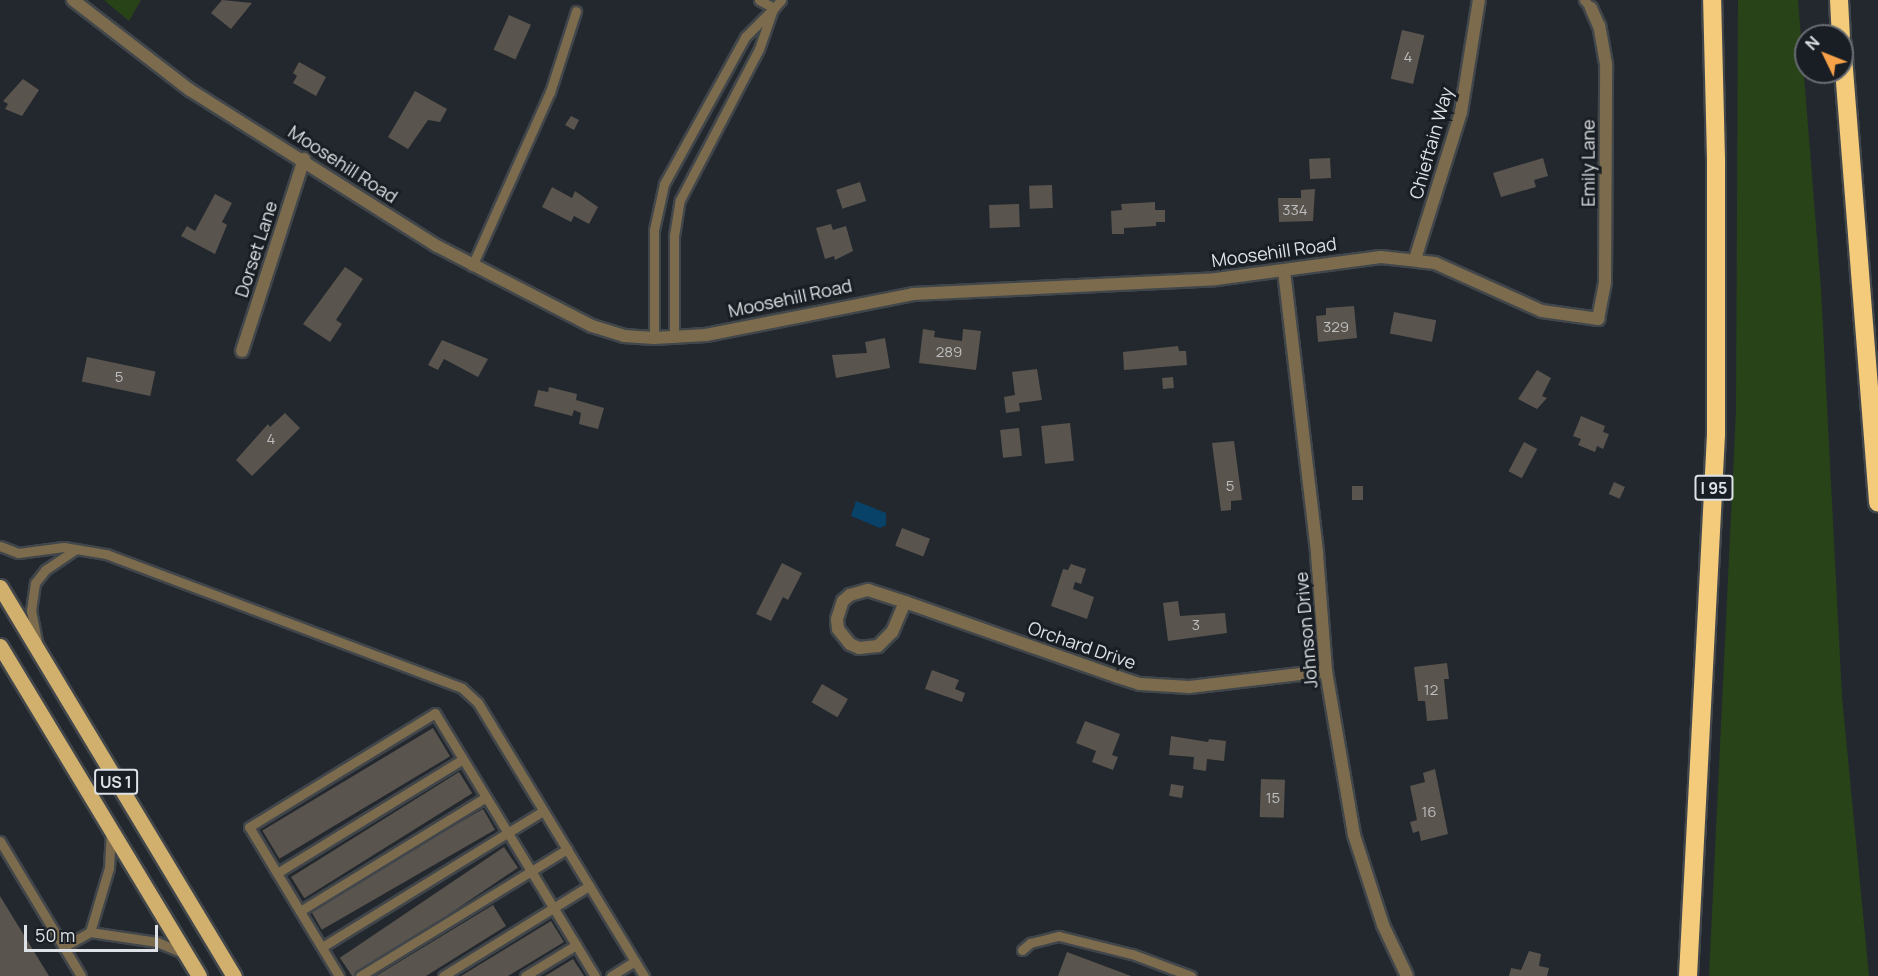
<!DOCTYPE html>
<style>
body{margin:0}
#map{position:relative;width:1878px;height:976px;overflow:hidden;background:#23282e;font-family:Manrope,sans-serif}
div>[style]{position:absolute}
.green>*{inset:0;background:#284318}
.water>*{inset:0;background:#084269}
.building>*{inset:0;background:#59544d;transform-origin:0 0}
.roads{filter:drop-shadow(2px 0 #41464b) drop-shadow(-2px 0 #41464b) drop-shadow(0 2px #41464b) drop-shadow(0 -2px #41464b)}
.service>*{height:9px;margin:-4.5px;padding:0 4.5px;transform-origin:4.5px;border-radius:4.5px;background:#7c6c4d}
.minor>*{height:12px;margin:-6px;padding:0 6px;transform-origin:6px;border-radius:6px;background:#7c6c4d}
.primary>*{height:15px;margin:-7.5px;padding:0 7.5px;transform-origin:7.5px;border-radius:7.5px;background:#d1b06e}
.motorway>*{height:18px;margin:-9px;padding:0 9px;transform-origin:9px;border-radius:9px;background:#f3cb7b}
span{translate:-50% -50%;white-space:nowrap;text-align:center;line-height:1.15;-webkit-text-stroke:6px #191e24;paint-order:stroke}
.number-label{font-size:15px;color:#bdbec0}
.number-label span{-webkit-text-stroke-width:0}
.shield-label span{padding:2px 4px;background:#191e24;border:2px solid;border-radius:4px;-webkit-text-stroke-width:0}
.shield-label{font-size:16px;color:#dee2e6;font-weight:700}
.street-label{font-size:18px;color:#dee2e6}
.north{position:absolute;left:1794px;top:24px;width:60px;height:60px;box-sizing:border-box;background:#191e24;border:2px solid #686c72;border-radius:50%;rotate:313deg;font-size:16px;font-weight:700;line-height:24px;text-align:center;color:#dee2e6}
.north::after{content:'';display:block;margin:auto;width:21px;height:27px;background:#f7a149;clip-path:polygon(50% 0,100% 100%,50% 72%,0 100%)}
.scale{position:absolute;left:24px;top:925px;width:134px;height:27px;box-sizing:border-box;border:3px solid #dee2e6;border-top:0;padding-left:8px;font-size:18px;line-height:21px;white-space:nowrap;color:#dee2e6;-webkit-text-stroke:4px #191e24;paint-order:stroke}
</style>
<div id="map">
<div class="green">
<div style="clip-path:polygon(104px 0,141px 0,129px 21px)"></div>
<div style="clip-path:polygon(1738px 0,1798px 0,1821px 289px,1842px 697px,1869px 976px,1709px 976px,1736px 411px)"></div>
</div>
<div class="water">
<div style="clip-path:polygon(856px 501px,886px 513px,886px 525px,880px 528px,851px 516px)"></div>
</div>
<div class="building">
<div style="clip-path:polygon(222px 0,252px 3px,231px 29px,211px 13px)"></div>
<div style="left:509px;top:15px;width:24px;height:38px;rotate:24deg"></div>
<div style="left:1402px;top:30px;width:23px;height:50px;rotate:13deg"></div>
<div style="clip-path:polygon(299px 62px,326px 77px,316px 96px,293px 83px,297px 76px,293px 73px)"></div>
<div style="clip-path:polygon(23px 79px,39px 90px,22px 116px,5px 109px,8px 104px,3px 101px)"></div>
<div style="clip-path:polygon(415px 91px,447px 109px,440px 122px,428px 120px,408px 149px,388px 137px)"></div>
<div style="clip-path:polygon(571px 116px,579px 120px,574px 130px,565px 125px)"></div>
<div style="left:1330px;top:158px;width:20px;height:21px;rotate:87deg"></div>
<div style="clip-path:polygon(1543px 158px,1548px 176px,1534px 180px,1536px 187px,1501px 197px,1493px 173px)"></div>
<div style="left:860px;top:182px;width:20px;height:25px;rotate:72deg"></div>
<div style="left:1052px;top:185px;width:23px;height:23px;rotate:88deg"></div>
<div style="clip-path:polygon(552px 187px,572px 198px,575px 191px,598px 207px,589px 224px,574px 216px,571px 222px,542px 207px)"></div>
<div style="clip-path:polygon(1315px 189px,1313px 221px,1279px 222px,1278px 198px,1301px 198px,1301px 190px)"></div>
<div style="clip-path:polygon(215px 194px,232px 203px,222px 222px,227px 225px,215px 254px,181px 236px,187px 226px,195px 231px)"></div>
<div style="clip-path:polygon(1155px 202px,1155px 210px,1165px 210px,1165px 222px,1156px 222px,1156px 226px,1124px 228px,1124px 234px,1112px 234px,1111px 211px,1122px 210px,1121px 204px)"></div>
<div style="left:1019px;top:204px;width:23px;height:30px;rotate:88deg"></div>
<div style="clip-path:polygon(831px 224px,833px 230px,846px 226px,853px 251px,835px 260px,834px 256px,825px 259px,816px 228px)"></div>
<div style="clip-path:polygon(345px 267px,363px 279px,336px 320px,342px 324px,330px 342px,303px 324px)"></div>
<div style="clip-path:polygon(1354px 306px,1357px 338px,1318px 342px,1316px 316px,1326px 315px,1326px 308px)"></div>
<div style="left:1394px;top:312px;width:43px;height:22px;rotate:11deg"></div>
<div style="clip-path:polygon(923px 329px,935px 331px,934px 337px,962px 341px,963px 329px,981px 331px,976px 370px,919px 363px)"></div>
<div style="clip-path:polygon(885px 338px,890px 368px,836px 378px,832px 355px,867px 353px,865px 342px)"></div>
<div style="clip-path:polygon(442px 340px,488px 359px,478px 377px,444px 359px,438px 370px,428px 365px)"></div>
<div style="clip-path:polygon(1178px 346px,1179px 351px,1186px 351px,1187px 365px,1124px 370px,1123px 352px)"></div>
<div style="left:87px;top:357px;width:70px;height:25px;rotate:12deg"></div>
<div style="clip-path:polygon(1037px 369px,1042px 400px,1019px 403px,1020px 411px,1006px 413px,1004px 397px,1015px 395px,1012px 372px)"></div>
<div style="clip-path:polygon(1537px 370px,1551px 378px,1542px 396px,1547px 398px,1537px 409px,1518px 399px)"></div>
<div style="left:1173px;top:377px;width:11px;height:11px;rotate:85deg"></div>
<div style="clip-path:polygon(549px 387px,577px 394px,576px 400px,604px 408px,598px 429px,579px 424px,581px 413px,574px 410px,572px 416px,534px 406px,538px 390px,548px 392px)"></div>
<div style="clip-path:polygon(285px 413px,300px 428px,252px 476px,236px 460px,268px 424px,270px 427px)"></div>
<div style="clip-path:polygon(1581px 416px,1605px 426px,1603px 432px,1609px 434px,1603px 449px,1597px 446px,1595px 452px,1578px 445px,1581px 439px,1573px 436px)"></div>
<div style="left:1070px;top:423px;width:38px;height:29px;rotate:84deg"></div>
<div style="left:1019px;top:428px;width:28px;height:19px;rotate:84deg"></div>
<div style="clip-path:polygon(1234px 441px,1242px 500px,1231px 501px,1231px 510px,1221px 511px,1212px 443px)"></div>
<div style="left:1524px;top:442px;width:15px;height:33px;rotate:28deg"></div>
<div style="left:1614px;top:482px;width:12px;height:13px;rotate:24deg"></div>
<div style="left:1352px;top:486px;width:11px;height:14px"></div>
<div style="left:902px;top:528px;width:30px;height:19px;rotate:21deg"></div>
<div style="clip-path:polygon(782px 563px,802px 573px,788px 600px,783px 597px,771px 621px,756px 614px)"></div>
<div style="clip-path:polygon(1071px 564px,1086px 569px,1081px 584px,1075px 582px,1073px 589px,1094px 597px,1087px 619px,1051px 606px,1063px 569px,1068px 570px)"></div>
<div style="clip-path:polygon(1178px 601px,1180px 616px,1225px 613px,1227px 633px,1168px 641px,1163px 603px)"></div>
<div style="clip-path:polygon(1447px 663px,1449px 679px,1444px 679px,1448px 719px,1427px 721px,1425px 701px,1418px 701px,1414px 667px)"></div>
<div style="clip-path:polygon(932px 670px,959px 680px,955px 689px,965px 693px,962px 702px,925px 689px)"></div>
<div style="left:822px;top:684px;width:30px;height:21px;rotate:30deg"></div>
<div style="clip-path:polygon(1085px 721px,1120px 734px,1112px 755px,1118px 757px,1113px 770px,1092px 762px,1096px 751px,1076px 743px)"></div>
<div style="left:433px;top:728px;width:33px;height:199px;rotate:59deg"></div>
<div style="clip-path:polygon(1171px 736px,1208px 742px,1209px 739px,1226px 741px,1224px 761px,1207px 759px,1206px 771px,1193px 769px,1194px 757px,1169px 755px)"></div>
<div style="clip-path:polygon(1435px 769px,1448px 834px,1421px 841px,1419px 831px,1413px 833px,1410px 822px,1417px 820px,1410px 786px,1425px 782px,1423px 773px)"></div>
<div style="left:459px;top:772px;width:25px;height:198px;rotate:58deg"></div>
<div style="left:1261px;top:779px;width:24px;height:38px;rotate:2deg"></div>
<div style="left:1171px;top:784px;width:13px;height:12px;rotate:9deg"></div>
<div style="left:483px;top:809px;width:24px;height:200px;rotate:60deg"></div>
<div style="left:504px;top:847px;width:25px;height:198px;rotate:56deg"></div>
<div style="clip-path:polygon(0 896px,49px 976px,0 976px)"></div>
<div style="clip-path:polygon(493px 905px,506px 926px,426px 976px,376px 976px)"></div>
<div style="clip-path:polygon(551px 921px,564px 942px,508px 976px,461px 976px)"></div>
<div style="clip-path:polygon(1529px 951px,1541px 954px,1539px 966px,1549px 968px,1547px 976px,1509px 976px,1511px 968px,1521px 970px)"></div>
<div style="clip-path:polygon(1067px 952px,1131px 976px,1058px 976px)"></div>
<div style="clip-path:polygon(573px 959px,584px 976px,545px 976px)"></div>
</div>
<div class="roads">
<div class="service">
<div style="left:759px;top:0;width:17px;rotate:28deg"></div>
<div style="left:774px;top:8px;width:11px;rotate:-49deg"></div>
<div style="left:1584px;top:0;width:11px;rotate:49deg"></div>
<div style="left:472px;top:266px;width:191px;rotate:-65.9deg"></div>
<div style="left:550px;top:92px;width:85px;rotate:-72.2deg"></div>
<div style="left:654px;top:338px;width:108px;rotate:-90deg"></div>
<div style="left:654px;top:230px;width:47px;rotate:-77.7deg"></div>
<div style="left:664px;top:184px;width:168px;rotate:-61.1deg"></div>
<div style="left:745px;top:37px;width:41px;rotate:-45deg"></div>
<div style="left:674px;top:338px;width:102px;rotate:-90deg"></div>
<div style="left:674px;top:236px;width:36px;rotate:-81deg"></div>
<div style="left:680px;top:200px;width:170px;rotate:-62.4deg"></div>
<div style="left:759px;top:49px;width:42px;rotate:-70.7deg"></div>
<div style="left:0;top:546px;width:19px;rotate:21deg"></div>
<div style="left:18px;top:553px;width:46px;rotate:-7.4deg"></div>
<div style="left:64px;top:547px;width:43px;rotate:9.5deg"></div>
<div style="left:106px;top:554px;width:380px;rotate:20.6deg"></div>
<div style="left:462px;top:688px;width:22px;rotate:43deg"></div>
<div style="left:478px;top:703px;width:320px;rotate:58.7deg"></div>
<div style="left:37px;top:641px;width:31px;rotate:-101deg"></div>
<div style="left:31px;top:611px;width:28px;rotate:-82deg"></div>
<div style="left:35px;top:583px;width:16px;rotate:-52deg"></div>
<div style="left:45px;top:570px;width:36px;rotate:-34deg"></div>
<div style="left:0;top:841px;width:157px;rotate:59deg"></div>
<div style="left:277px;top:873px;width:218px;rotate:-31.5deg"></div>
<div style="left:300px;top:911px;width:218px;rotate:-31.5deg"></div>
<div style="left:90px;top:932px;width:67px;rotate:-73.5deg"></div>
<div style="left:109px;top:868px;width:36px;rotate:-87deg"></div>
<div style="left:63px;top:947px;width:31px;rotate:-29deg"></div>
<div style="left:90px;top:932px;width:68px;rotate:8.5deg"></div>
<div style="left:157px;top:942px;width:30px;rotate:23deg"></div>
<div style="left:322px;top:947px;width:259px;rotate:-31.6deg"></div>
<div style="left:1022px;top:950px;width:11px;rotate:-41deg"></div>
<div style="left:1030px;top:943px;width:30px;rotate:-14deg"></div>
<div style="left:1059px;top:936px;width:75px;rotate:13.9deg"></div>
<div style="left:1132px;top:954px;width:63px;rotate:20.4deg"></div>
<div style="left:339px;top:976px;width:174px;rotate:-121.1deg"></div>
<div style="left:249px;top:827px;width:218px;rotate:-31.5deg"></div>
<div style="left:435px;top:713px;width:308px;rotate:58.7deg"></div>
<div style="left:360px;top:976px;width:243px;rotate:-31.5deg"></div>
<div style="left:443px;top:976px;width:172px;rotate:-31.7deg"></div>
<div style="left:525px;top:976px;width:60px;rotate:-31.3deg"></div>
<div style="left:611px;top:976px;width:28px;rotate:-32deg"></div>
</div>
<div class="minor">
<div style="left:73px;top:0;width:148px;rotate:37.6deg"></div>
<div style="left:190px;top:90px;width:292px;rotate:32.3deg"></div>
<div style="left:437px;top:246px;width:174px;rotate:27.3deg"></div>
<div style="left:592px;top:326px;width:34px;rotate:17deg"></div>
<div style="left:624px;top:336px;width:30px;rotate:4deg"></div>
<div style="left:654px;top:338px;width:52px;rotate:-3.3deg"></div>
<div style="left:706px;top:335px;width:211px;rotate:-11.2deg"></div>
<div style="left:913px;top:294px;width:303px;rotate:-2.8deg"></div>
<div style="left:1216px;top:279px;width:166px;rotate:-7.6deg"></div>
<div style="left:1381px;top:257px;width:54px;rotate:6.3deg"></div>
<div style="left:1435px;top:263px;width:117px;rotate:24.2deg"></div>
<div style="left:1542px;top:311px;width:57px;rotate:8.1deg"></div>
<div style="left:1598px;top:319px;width:38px;rotate:-79deg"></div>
<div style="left:1605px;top:282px;width:218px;rotate:-89.7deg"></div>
<div style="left:1606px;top:64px;width:39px;rotate:-100deg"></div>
<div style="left:1599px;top:26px;width:20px;rotate:-114deg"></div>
<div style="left:1415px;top:259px;width:154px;rotate:-72.6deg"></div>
<div style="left:1461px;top:112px;width:113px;rotate:-80.9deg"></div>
<div style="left:1284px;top:271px;width:285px;rotate:83.3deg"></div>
<div style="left:1317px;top:554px;width:117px;rotate:85.6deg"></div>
<div style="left:1326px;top:671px;width:166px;rotate:80.3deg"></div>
<div style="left:1354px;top:835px;width:95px;rotate:72.1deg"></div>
<div style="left:1383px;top:925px;width:56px;rotate:64.8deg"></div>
<div style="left:242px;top:351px;width:202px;rotate:-72.1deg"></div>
<div style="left:905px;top:602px;width:33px;rotate:113deg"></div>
<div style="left:892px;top:632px;width:20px;rotate:135deg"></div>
<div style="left:878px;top:646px;width:19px;rotate:174deg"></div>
<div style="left:859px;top:648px;width:10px;rotate:-156deg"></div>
<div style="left:850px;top:644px;width:19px;rotate:-129deg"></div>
<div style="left:838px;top:629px;width:10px;rotate:-96deg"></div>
<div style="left:837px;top:619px;width:19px;rotate:-72deg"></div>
<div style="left:843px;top:601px;width:9px;rotate:-41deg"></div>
<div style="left:850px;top:595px;width:19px;rotate:-16deg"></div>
<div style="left:868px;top:590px;width:39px;rotate:18deg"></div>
<div style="left:905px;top:602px;width:226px;rotate:19.4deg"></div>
<div style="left:1118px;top:677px;width:23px;rotate:18deg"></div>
<div style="left:1140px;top:684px;width:49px;rotate:3.5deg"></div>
<div style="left:1189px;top:687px;width:138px;rotate:-6.7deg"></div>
</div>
<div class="primary">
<div style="left:0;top:587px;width:454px;rotate:59deg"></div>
<div style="left:0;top:646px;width:385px;rotate:58.9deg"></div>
</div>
<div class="motorway">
<div style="left:1839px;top:0;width:36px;rotate:87deg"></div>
<div style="left:1842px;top:44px;width:460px;rotate:85.5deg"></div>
<div style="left:1688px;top:976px;width:542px;rotate:-87.04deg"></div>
<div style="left:1716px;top:435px;width:276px;rotate:-90deg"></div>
<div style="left:1716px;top:159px;width:159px;rotate:-91.4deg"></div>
</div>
</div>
<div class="number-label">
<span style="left:1408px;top:57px">4</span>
<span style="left:1295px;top:210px">334</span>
<span style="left:1336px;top:327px">329</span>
<span style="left:949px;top:352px">289</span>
<span style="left:119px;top:377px">5</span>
<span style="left:271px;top:439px">4</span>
<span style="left:1230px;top:486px">5</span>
<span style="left:1196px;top:625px">3</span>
<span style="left:1431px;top:690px">12</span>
<span style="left:1273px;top:798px">15</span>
<span style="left:1429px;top:812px">16</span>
</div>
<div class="shield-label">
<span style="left:1714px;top:488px">I 95</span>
<span style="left:116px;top:782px">US 1</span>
</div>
<div class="street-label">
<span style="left:1431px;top:143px;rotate:-74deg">Chieftain Way</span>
<span style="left:1588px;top:163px;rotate:-90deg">Emily Lane</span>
<span style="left:343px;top:164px;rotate:33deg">Moosehill Road</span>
<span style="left:256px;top:249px;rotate:-72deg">Dorset Lane</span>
<span style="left:1274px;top:252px;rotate:-8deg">Moosehill Road</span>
<span style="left:790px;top:298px;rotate:-12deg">Moosehill Road</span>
<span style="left:1306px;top:630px;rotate:-95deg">Johnson Drive</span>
<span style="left:1082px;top:645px;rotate:19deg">Orchard Drive</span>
</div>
<div class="north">N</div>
<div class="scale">50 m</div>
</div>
